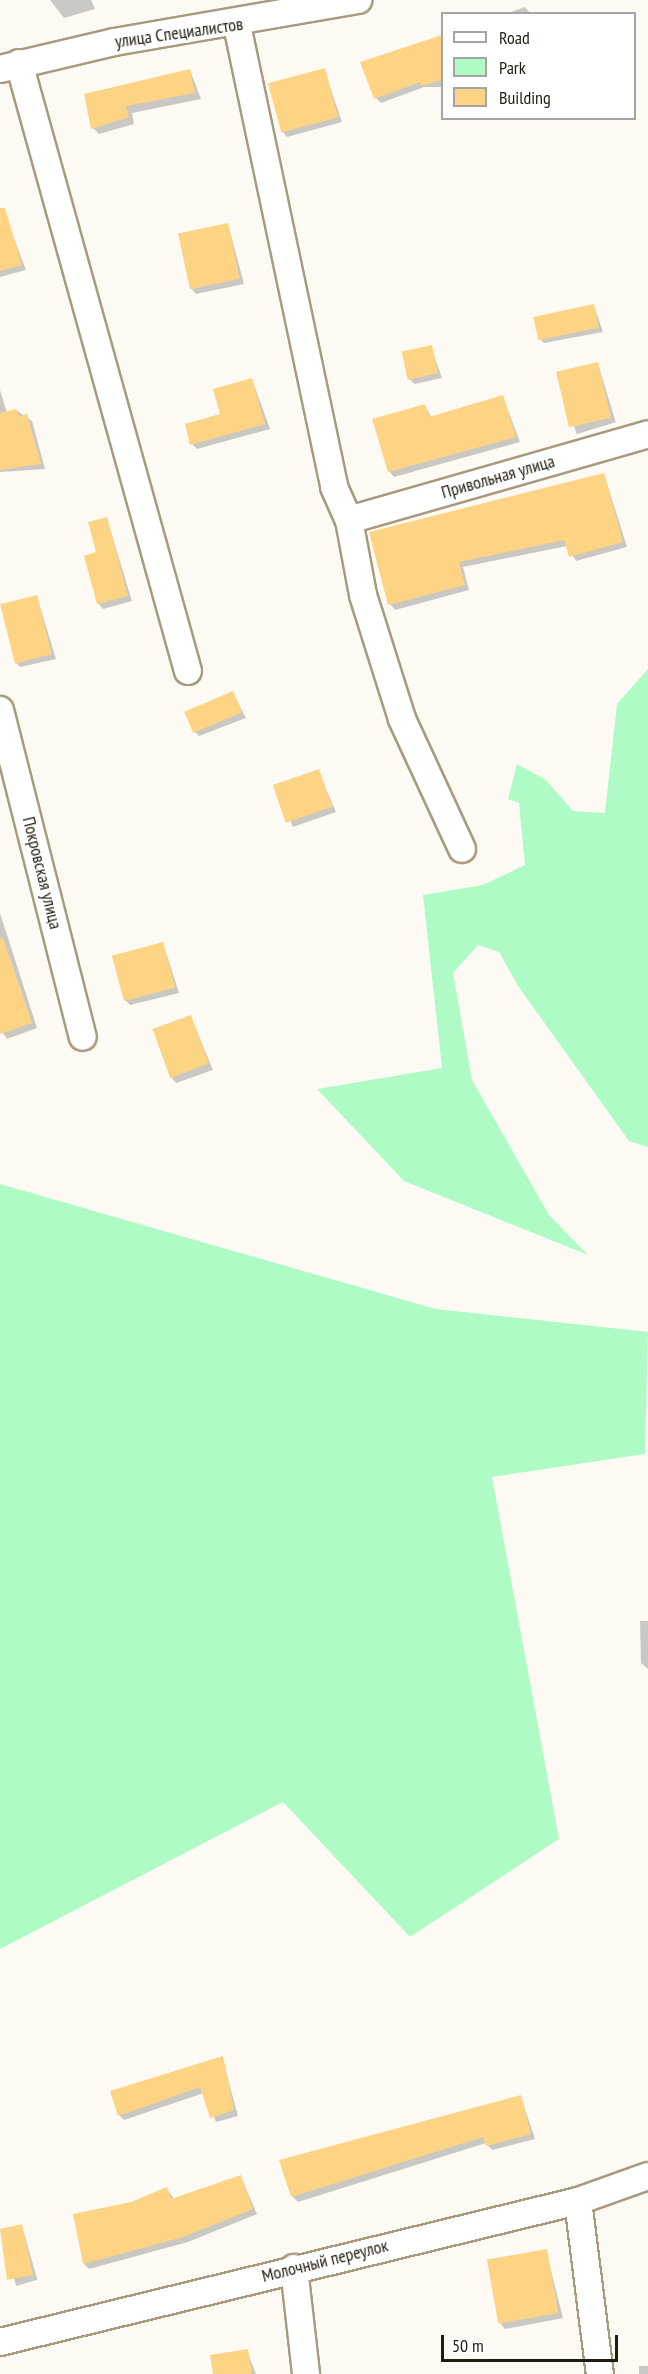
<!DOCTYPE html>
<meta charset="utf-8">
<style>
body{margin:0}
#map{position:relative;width:648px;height:2374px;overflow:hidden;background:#fdfaf4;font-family:"PT Sans Narrow",sans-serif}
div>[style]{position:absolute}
.green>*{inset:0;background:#affbc5}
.shadow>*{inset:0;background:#0003;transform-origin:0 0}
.building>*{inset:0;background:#fdd484;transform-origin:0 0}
.roads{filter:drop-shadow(2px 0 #a89a7f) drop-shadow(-2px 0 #a89a7f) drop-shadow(0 2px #a89a7f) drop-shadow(0 -2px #a89a7f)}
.street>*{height:26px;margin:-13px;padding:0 13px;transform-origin:13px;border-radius:13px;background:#fff}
span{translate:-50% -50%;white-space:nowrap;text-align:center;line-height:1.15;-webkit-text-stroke:5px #fff;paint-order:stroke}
.street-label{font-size:18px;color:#211c11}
.legend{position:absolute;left:441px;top:12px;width:195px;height:108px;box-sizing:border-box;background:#fff;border:2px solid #a6a4a0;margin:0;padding:8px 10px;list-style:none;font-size:18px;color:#211c11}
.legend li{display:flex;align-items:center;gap:12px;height:30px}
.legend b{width:30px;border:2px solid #a6a4a0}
.scale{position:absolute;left:441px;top:2335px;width:177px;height:27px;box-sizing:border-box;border:3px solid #211c11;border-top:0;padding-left:8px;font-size:18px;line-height:21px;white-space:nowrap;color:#211c11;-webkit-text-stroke:4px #fff;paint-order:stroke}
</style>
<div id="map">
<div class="green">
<div style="clip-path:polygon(648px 669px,648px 1147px,629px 1141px,518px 986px,499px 952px,478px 945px,453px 973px,472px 1080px,549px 1215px,588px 1255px,404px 1181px,317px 1089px,442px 1068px,423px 895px,483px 885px,525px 865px,519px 803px,508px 799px,517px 764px,546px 780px,573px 811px,605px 813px,617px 704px)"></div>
<div style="clip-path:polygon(0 1184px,436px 1309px,648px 1332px,645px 1454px,492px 1477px,559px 1839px,410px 1937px,283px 1802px,0 1949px)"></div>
</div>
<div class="shadow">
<div style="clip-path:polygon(50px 0,91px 0,95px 9px,64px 18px)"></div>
<div style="clip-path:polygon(525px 7px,531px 14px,505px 14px)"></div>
<div style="clip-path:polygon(442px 38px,442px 87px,424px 87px,381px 103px,376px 98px,362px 63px)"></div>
<div style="clip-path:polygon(324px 69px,342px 122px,287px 137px,282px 131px)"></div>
<div style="clip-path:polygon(190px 70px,201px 99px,132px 113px,134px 124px,99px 134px,93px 128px,86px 95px)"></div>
<div style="clip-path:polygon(228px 224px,244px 284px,196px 294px,191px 288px)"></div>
<div style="clip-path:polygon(12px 233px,26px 270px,0 277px,0 236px)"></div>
<div style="clip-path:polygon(594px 306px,603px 332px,544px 343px,539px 338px)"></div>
<div style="clip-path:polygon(431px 347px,442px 378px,415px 384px,409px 379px)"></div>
<div style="left:598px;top:364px;width:61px;height:41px;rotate:73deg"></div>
<div style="clip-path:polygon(252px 379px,270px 429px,197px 449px,192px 444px)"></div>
<div style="clip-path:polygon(0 390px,7px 413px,16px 410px,32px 421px,45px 469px,0 472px)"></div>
<div style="clip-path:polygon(503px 397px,520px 442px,394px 477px,389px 471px,424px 405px,432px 418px)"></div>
<div style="clip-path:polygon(604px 474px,627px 547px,576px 561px,567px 546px,463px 567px,469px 590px,395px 610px,390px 604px,371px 533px)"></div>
<div style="clip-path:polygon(107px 519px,132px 601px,103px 609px,98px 603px,98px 554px)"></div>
<div style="clip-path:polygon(37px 597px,56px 659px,20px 667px,15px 662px)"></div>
<div style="clip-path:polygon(233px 693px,246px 718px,199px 736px,194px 731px)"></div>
<div style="clip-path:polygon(318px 771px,336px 812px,293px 827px,275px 786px)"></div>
<div style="clip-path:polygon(0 913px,37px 1028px,7px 1039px,0 1029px)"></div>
<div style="clip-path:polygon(163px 943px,179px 993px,130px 1005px,125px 1000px)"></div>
<div style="clip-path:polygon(191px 1017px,213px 1070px,176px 1083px,171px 1077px)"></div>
<div style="clip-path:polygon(640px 1621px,648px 1621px,648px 1669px,641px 1663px)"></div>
<div style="clip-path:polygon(222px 2057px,238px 2116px,216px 2122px,204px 2093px,124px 2120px,119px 2115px)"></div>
<div style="clip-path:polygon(521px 2097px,535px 2139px,492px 2150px,486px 2143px,298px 2202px,293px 2197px,281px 2161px)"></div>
<div style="clip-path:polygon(241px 2177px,257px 2214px,188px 2242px,89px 2269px,84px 2264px,132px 2203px,167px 2189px,174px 2199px)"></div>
<div style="left:22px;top:2226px;width:56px;height:22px;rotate:74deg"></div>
<div style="clip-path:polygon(546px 2251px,563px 2318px,505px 2329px,500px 2323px)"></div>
<div style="clip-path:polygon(247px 2351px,256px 2374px,215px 2374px)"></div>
<div style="left:648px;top:2366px;width:8px;height:9px;rotate:90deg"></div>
</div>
<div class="building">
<div style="clip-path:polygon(442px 35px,442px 80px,421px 86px,420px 82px,374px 99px,360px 62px)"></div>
<div style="left:325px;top:68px;width:51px;height:59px;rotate:75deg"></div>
<div style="clip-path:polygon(190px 69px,195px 93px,126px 106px,129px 117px,91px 129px,84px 94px)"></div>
<div style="clip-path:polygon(0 208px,5px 208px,22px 265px,0 271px)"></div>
<div style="left:228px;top:223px;width:57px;height:51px;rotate:78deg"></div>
<div style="left:594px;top:304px;width:24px;height:62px;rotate:78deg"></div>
<div style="left:432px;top:345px;width:29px;height:31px;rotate:78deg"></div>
<div style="left:598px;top:362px;width:57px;height:43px;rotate:77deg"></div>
<div style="clip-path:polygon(252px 378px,265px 424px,190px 445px,185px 424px,220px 414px,213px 389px)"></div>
<div style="clip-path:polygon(503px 395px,516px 437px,388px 472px,372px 419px,425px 404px,429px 417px)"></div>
<div style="clip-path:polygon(16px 409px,19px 416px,27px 414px,41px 464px,0 470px,0 413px)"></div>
<div style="clip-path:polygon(604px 473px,623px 542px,569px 557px,564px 540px,459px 562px,465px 585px,388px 605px,369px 532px)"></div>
<div style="clip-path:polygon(107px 517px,128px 596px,97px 604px,84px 556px,96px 552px,88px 522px)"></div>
<div style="left:37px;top:595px;width:61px;height:38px;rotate:76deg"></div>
<div style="left:233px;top:691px;width:23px;height:53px;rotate:67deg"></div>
<div style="left:319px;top:769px;width:40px;height:49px;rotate:71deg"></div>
<div style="clip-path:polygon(3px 938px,32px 1023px,0 1034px,0 939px)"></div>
<div style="left:163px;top:942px;width:47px;height:53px;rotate:75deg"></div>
<div style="left:191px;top:1015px;width:52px;height:41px;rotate:70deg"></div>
<div style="clip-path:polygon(223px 2056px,234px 2110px,210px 2118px,200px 2087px,118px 2116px,110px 2091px)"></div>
<div style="clip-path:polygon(521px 2095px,531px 2134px,486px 2146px,483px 2137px,291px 2197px,279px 2160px)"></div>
<div style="clip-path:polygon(241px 2175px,253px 2209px,183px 2237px,83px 2264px,73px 2214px,131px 2202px,167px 2187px,171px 2199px)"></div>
<div style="clip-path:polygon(22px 2224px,33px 2275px,7px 2280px,0 2229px)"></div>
<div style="left:547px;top:2249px;width:65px;height:61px;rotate:80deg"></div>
<div style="clip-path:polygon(248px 2349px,252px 2374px,213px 2374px,210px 2355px)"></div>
</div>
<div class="roads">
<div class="street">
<div style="left:237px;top:25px;width:472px;rotate:78.1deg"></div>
<div style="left:334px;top:487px;width:36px;rotate:66deg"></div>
<div style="left:349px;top:520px;width:76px;rotate:79.4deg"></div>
<div style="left:363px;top:595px;width:130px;rotate:72.5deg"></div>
<div style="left:402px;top:719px;width:143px;rotate:65.2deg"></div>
<div style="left:19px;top:63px;width:631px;rotate:74.47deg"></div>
<div style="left:0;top:69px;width:117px;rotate:-13.3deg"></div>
<div style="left:114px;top:42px;width:248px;rotate:-9.8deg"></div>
<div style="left:349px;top:520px;width:311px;rotate:-16deg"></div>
<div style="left:0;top:710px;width:337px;rotate:75.8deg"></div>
<div style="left:578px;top:2201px;width:174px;rotate:82.8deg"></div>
<div style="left:294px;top:2268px;width:107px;rotate:83.5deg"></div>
<div style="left:0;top:2342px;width:595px;rotate:-13.71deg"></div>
<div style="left:578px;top:2201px;width:74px;rotate:-19.7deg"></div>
</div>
</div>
<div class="street-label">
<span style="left:179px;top:33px;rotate:-8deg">улица Специалистов</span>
<span style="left:498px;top:477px;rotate:-16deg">Привольная улица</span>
<span style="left:42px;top:873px;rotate:76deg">Покровская улица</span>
<span style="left:325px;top:2261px;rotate:-14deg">Молочный переулок</span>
</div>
<ul class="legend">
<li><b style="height:8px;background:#fff"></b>Road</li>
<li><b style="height:16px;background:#affbc5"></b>Park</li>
<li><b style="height:16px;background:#fdd484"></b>Building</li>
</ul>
<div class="scale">50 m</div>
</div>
